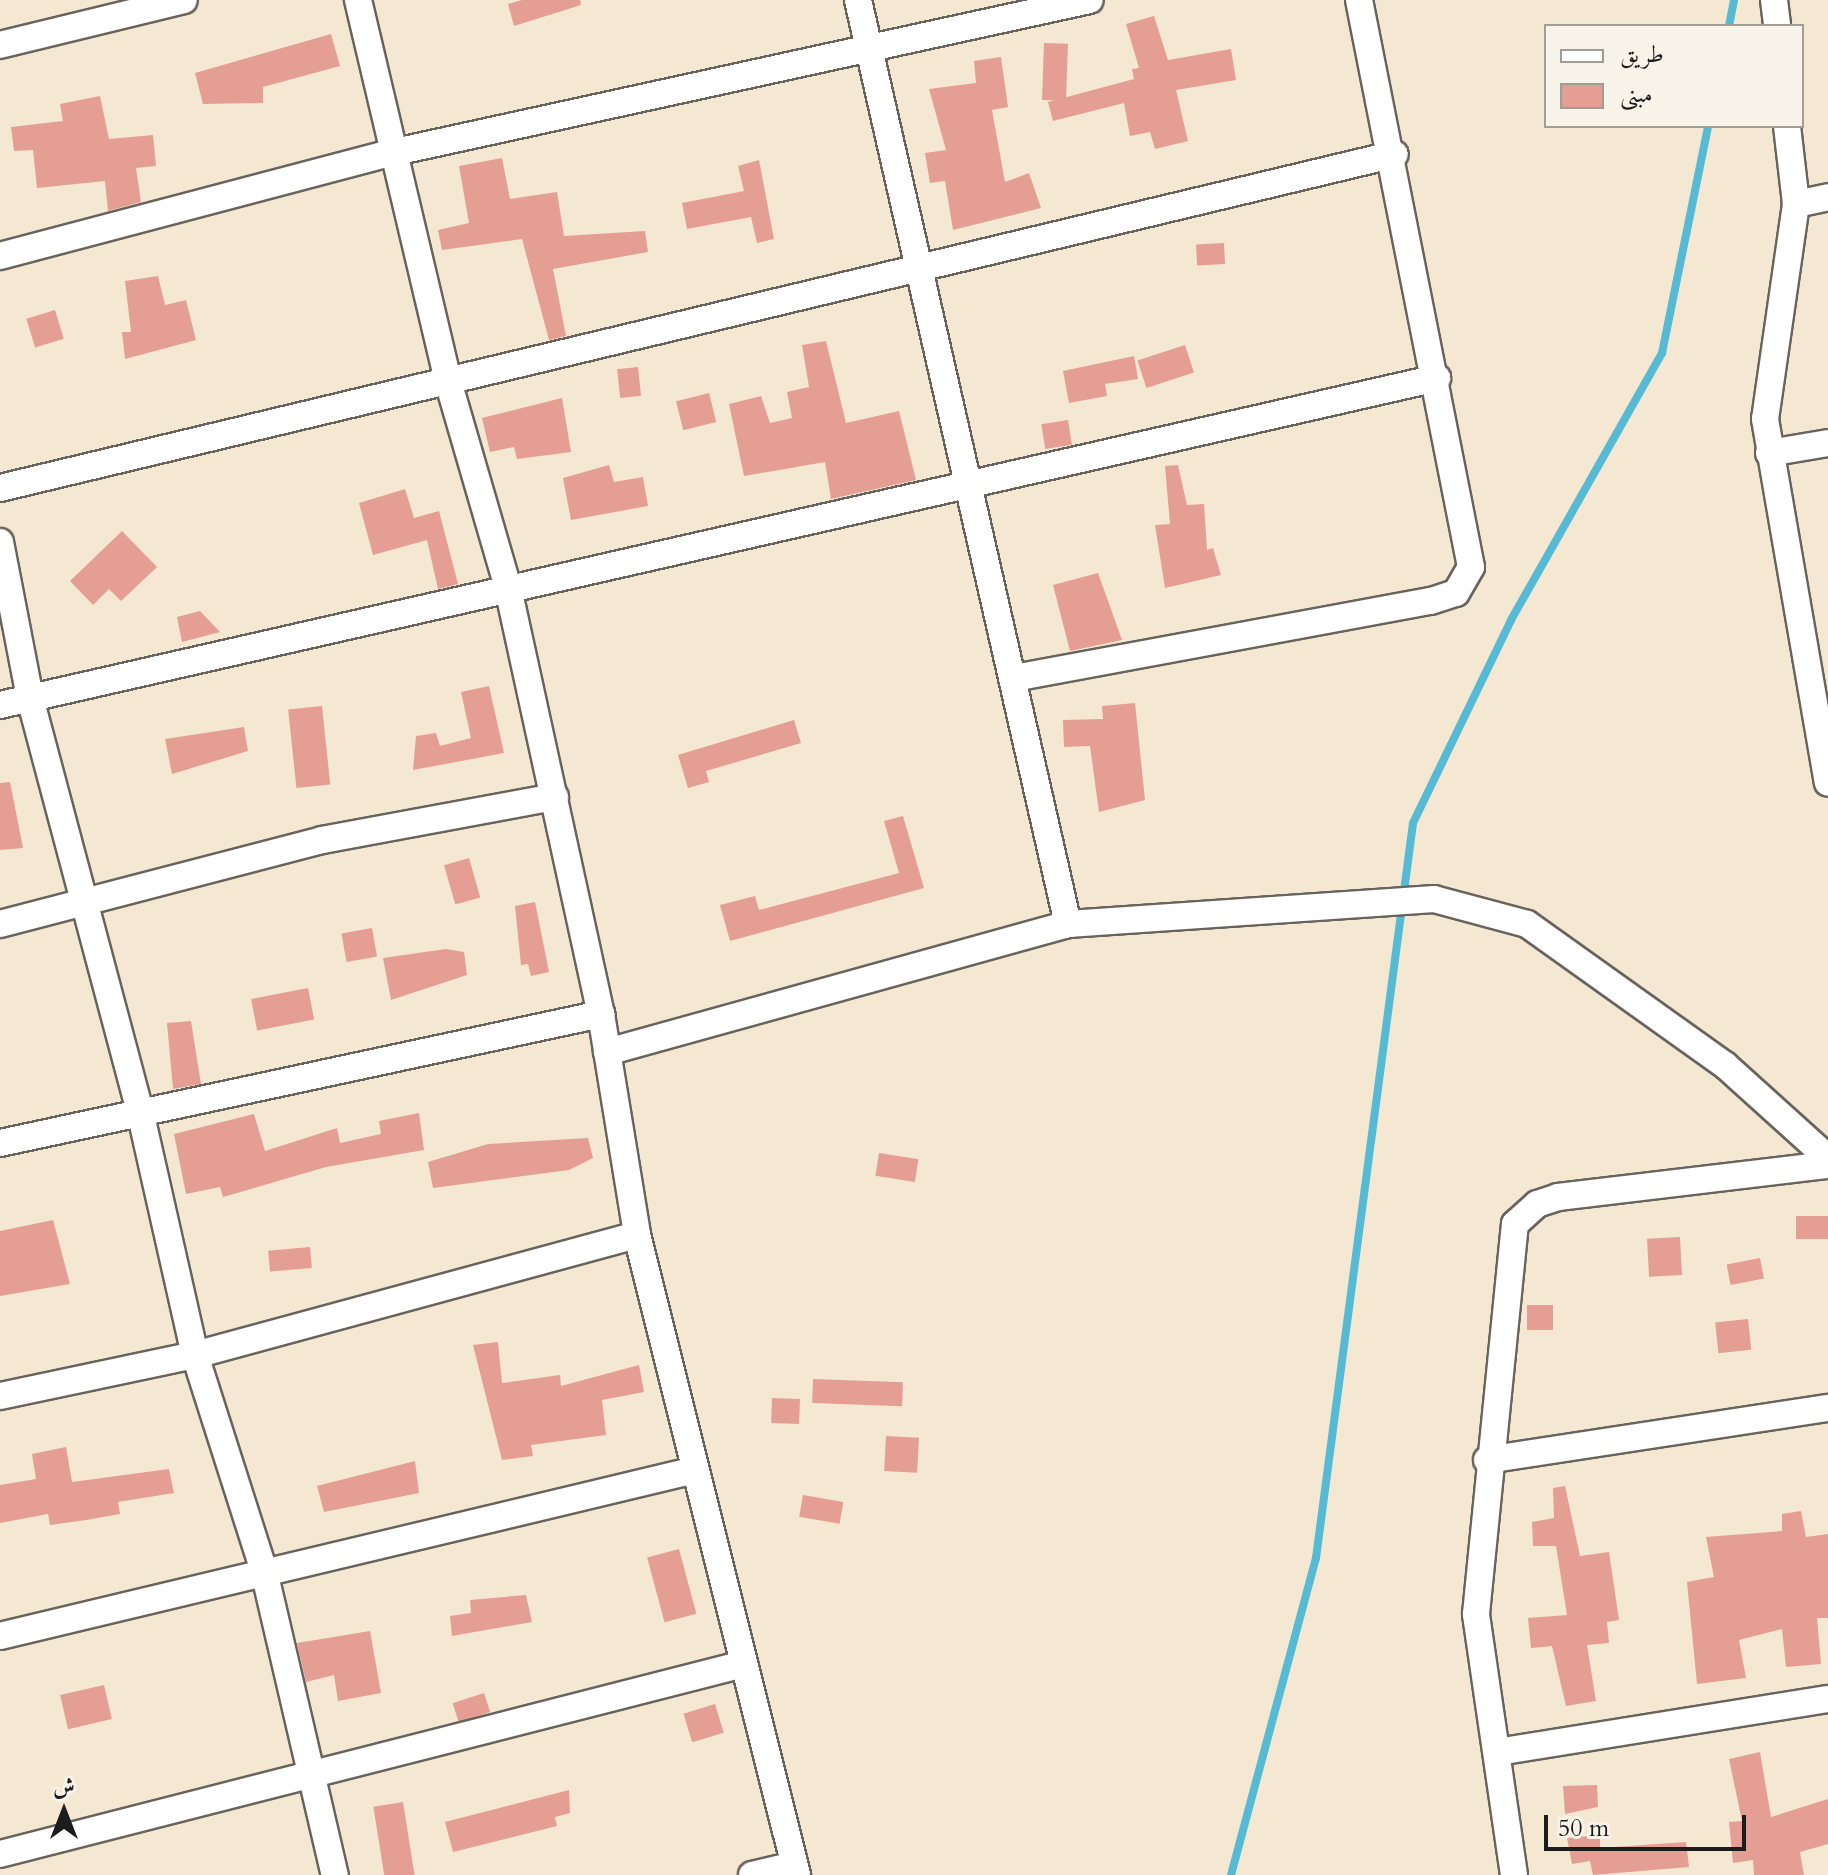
<!DOCTYPE html>
<meta charset="utf-8">
<style>
body{margin:0}
#map{position:relative;width:1828px;height:1875px;overflow:hidden;background:#f4e8d3;font-family:Cardo,Amiri,serif}
div>[style]{position:absolute}
.stream>*{height:8px;margin:-4px;padding:0 4px;transform-origin:4px;border-radius:4px;background:#56bad5}
.building>*{inset:0;background:#e49e94;transform-origin:0 0}
.roads{filter:drop-shadow(2px 0 #68635c) drop-shadow(-2px 0 #68635c) drop-shadow(0 2px #68635c) drop-shadow(0 -2px #68635c)}
.street>*{height:26px;margin:-13px;padding:0 13px;transform-origin:13px;border-radius:13px;background:#fff}
span{translate:-50% -50%;white-space:nowrap;text-align:center;line-height:1.15;-webkit-text-stroke:6px #f7f3e8;paint-order:stroke}
.legend{position:absolute;left:1544px;top:24px;width:260px;height:104px;box-sizing:border-box;background:#f7f3e8;border:2px solid #9f9d96;margin:0;padding:10px 14px;list-style:none;font-size:24px;color:#1c1c1c}
.legend li{display:flex;align-items:center;gap:16px;height:40px}
.legend b{width:40px;border:2px solid #9f9d96}
.north{position:absolute;left:24px;top:1771px;width:80px;height:80px;-webkit-text-stroke:6px #f7f3e8;paint-order:stroke;rotate:0deg;font-size:22px;font-weight:700;line-height:32px;text-align:center;color:#1c1c1c}
.north::after{content:'';display:block;margin:auto;width:28px;height:36px;background:#1c1c1c;clip-path:polygon(50% 0,100% 100%,50% 72%,0 100%)}
.scale{position:absolute;left:1544px;top:1815px;width:202px;height:36px;box-sizing:border-box;border:4px solid #1c1c1c;border-top:0;padding-left:10px;font-size:24px;line-height:28px;white-space:nowrap;color:#1c1c1c;-webkit-text-stroke:6px #f7f3e8;paint-order:stroke}
</style>
<div id="map">
<div class="stream">
<div style="left:1729px;top:26px;width:26px;rotate:-79deg"></div>
<div style="left:1231px;top:1875px;width:328px;rotate:-75deg"></div>
<div style="left:1316px;top:1558px;width:741px;rotate:-82.48deg"></div>
<div style="left:1413px;top:823px;width:225px;rotate:-64.2deg"></div>
<div style="left:1511px;top:620px;width:307px;rotate:-60.5deg"></div>
<div style="left:1662px;top:353px;width:232px;rotate:-78.5deg"></div>
</div>
<div class="building">
<div style="clip-path:polygon(522px 0,580px 0,581px 5px,514px 26px,508px 4px)"></div>
<div style="clip-path:polygon(1154px 16px,1168px 60px,1231px 49px,1236px 80px,1176px 90px,1188px 141px,1155px 149px,1150px 132px,1130px 136px,1124px 103px,1053px 121px,1048px 102px,1134px 79px,1132px 69px,1139px 68px,1126px 24px)"></div>
<div style="clip-path:polygon(331px 34px,340px 66px,263px 87px,263px 103px,203px 104px,195px 73px)"></div>
<div style="left:1044px;top:43px;width:24px;height:57px;rotate:2deg"></div>
<div style="clip-path:polygon(1001px 57px,1008px 107px,992px 110px,1005px 182px,1029px 173px,1041px 208px,953px 230px,945px 181px,930px 183px,925px 153px,946px 150px,929px 89px,976px 83px,974px 61px)"></div>
<div style="clip-path:polygon(100px 96px,109px 139px,153px 135px,156px 166px,136px 168px,141px 202px,108px 211px,105px 181px,37px 188px,33px 150px,14px 151px,11px 127px,63px 121px,60px 104px)"></div>
<div style="clip-path:polygon(502px 158px,510px 199px,557px 192px,564px 236px,645px 231px,648px 252px,553px 269px,566px 336px,549px 340px,522px 239px,442px 250px,438px 230px,469px 223px,459px 166px)"></div>
<div style="clip-path:polygon(759px 160px,774px 239px,757px 243px,751px 217px,687px 229px,682px 203px,744px 191px,738px 166px)"></div>
<div style="left:1224px;top:243px;width:21px;height:28px;rotate:87deg"></div>
<div style="clip-path:polygon(158px 276px,165px 305px,186px 300px,196px 340px,125px 359px,122px 332px,131px 332px,125px 281px)"></div>
<div style="left:55px;top:310px;width:30px;height:30px;rotate:73deg"></div>
<div style="clip-path:polygon(826px 341px,846px 423px,899px 411px,916px 480px,831px 499px,825px 462px,744px 476px,729px 404px,761px 396px,770px 423px,792px 418px,787px 392px,809px 387px,802px 345px)"></div>
<div style="left:1185px;top:345px;width:29px;height:50px;rotate:72deg"></div>
<div style="clip-path:polygon(1134px 356px,1138px 379px,1105px 384px,1107px 396px,1069px 403px,1063px 371px)"></div>
<div style="left:638px;top:367px;width:29px;height:21px;rotate:84deg"></div>
<div style="left:709px;top:393px;width:30px;height:34px;rotate:76deg"></div>
<div style="clip-path:polygon(562px 398px,571px 452px,517px 459px,514px 447px,490px 452px,482px 418px)"></div>
<div style="left:1068px;top:420px;width:25px;height:27px;rotate:81deg"></div>
<div style="clip-path:polygon(609px 465px,614px 482px,643px 477px,648px 506px,571px 520px,563px 478px)"></div>
<div style="clip-path:polygon(1178px 465px,1187px 505px,1204px 504px,1207px 550px,1213px 548px,1221px 575px,1165px 588px,1155px 525px,1170px 524px,1165px 466px)"></div>
<div style="clip-path:polygon(405px 489px,414px 518px,439px 511px,458px 584px,438px 589px,427px 540px,373px 555px,359px 503px)"></div>
<div style="clip-path:polygon(122px 531px,157px 567px,121px 601px,109px 589px,93px 605px,70px 581px)"></div>
<div style="clip-path:polygon(1098px 573px,1122px 640px,1070px 651px,1053px 585px)"></div>
<div style="clip-path:polygon(200px 611px,220px 632px,182px 642px,177px 617px)"></div>
<div style="clip-path:polygon(489px 686px,504px 753px,413px 770px,416px 736px,436px 733px,440px 746px,471px 738px,461px 692px)"></div>
<div style="clip-path:polygon(1135px 703px,1145px 800px,1099px 812px,1090px 746px,1064px 747px,1063px 720px,1103px 719px,1102px 706px)"></div>
<div style="left:322px;top:706px;width:79px;height:34px;rotate:84deg"></div>
<div style="clip-path:polygon(794px 720px,801px 743px,706px 771px,709px 782px,688px 788px,678px 755px)"></div>
<div style="clip-path:polygon(244px 727px,248px 751px,172px 774px,165px 739px)"></div>
<div style="clip-path:polygon(10px 782px,23px 848px,0 850px,0 783px)"></div>
<div style="clip-path:polygon(903px 816px,924px 888px,730px 941px,720px 905px,755px 896px,759px 910px,899px 873px,884px 821px)"></div>
<div style="left:469px;top:858px;width:41px;height:26px;rotate:74deg"></div>
<div style="clip-path:polygon(535px 902px,549px 972px,531px 976px,528px 964px,521px 965px,515px 906px)"></div>
<div style="left:372px;top:928px;width:29px;height:31px;rotate:80deg"></div>
<div style="clip-path:polygon(446px 949px,464px 952px,467px 975px,391px 1000px,383px 958px)"></div>
<div style="left:308px;top:988px;width:32px;height:58px;rotate:79deg"></div>
<div style="clip-path:polygon(191px 1021px,201px 1084px,173px 1089px,167px 1023px)"></div>
<div style="clip-path:polygon(419px 1113px,424px 1150px,326px 1167px,223px 1197px,220px 1187px,186px 1194px,174px 1134px,254px 1114px,265px 1151px,337px 1128px,340px 1143px,381px 1134px,379px 1121px)"></div>
<div style="clip-path:polygon(588px 1138px,593px 1158px,569px 1170px,433px 1188px,428px 1162px,488px 1144px)"></div>
<div style="left:879px;top:1153px;width:40px;height:23px;rotate:9deg"></div>
<div style="left:1828px;top:1216px;width:23px;height:32px;rotate:90deg"></div>
<div style="clip-path:polygon(53px 1220px,70px 1284px,0 1296px,0 1231px)"></div>
<div style="left:1680px;top:1237px;width:38px;height:33px;rotate:87deg"></div>
<div style="left:310px;top:1247px;width:21px;height:42px;rotate:85deg"></div>
<div style="left:1760px;top:1258px;width:21px;height:34px;rotate:79deg"></div>
<div style="left:1527px;top:1305px;width:26px;height:25px"></div>
<div style="left:1748px;top:1319px;width:31px;height:33px;rotate:84deg"></div>
<div style="clip-path:polygon(498px 1342px,502px 1383px,560px 1375px,561px 1386px,639px 1365px,644px 1392px,602px 1400px,606px 1435px,531px 1445px,533px 1456px,502px 1460px,473px 1345px)"></div>
<div style="left:813px;top:1379px;width:90px;height:24px;rotate:2deg"></div>
<div style="left:772px;top:1398px;width:28px;height:25px;rotate:2deg"></div>
<div style="left:886px;top:1436px;width:33px;height:35px;rotate:3deg"></div>
<div style="clip-path:polygon(66px 1447px,72px 1482px,169px 1469px,174px 1493px,118px 1502px,120px 1514px,86px 1520px,50px 1525px,48px 1514px,0 1523px,0 1485px,36px 1479px,32px 1454px)"></div>
<div style="clip-path:polygon(415px 1461px,419px 1493px,324px 1512px,317px 1486px)"></div>
<div style="clip-path:polygon(1565px 1486px,1580px 1556px,1609px 1552px,1619px 1620px,1607px 1622px,1609px 1643px,1587px 1645px,1596px 1701px,1566px 1706px,1552px 1646px,1531px 1648px,1528px 1618px,1567px 1615px,1556px 1546px,1533px 1546px,1532px 1522px,1554px 1518px,1553px 1488px)"></div>
<div style="left:803px;top:1495px;width:41px;height:22px;rotate:10deg"></div>
<div style="clip-path:polygon(1801px 1511px,1806px 1537px,1828px 1534px,1828px 1618px,1817px 1618px,1821px 1664px,1786px 1667px,1782px 1629px,1739px 1640px,1746px 1678px,1697px 1684px,1687px 1582px,1714px 1577px,1706px 1537px,1782px 1531px,1782px 1514px)"></div>
<div style="left:679px;top:1549px;width:67px;height:33px;rotate:75deg"></div>
<div style="clip-path:polygon(526px 1595px,532px 1622px,452px 1636px,450px 1616px,471px 1613px,470px 1600px)"></div>
<div style="clip-path:polygon(370px 1631px,381px 1693px,338px 1701px,334px 1675px,306px 1682px,297px 1643px)"></div>
<div style="left:104px;top:1685px;width:35px;height:45px;rotate:77deg"></div>
<div style="left:484px;top:1693px;width:20px;height:33px;rotate:72deg"></div>
<div style="left:715px;top:1704px;width:30px;height:33px;rotate:73deg"></div>
<div style="clip-path:polygon(1760px 1752px,1771px 1817px,1828px 1799px,1828px 1844px,1800px 1852px,1804px 1875px,1754px 1875px,1753px 1860px,1733px 1863px,1729px 1822px,1742px 1821px,1729px 1759px)"></div>
<div style="clip-path:polygon(1597px 1785px,1598px 1807px,1565px 1814px,1563px 1786px)"></div>
<div style="clip-path:polygon(569px 1790px,570px 1813px,555px 1817px,557px 1826px,453px 1852px,445px 1822px)"></div>
<div style="left:403px;top:1802px;width:74px;height:30px;rotate:81deg"></div>
<div style="clip-path:polygon(1600px 1835px,1600px 1848px,1686px 1842px,1689px 1867px,1593px 1875px,1590px 1861px,1572px 1864px,1567px 1838px)"></div>
</div>
<div class="roads">
<div class="street">
<div style="left:358px;top:0;width:391px;rotate:76.7deg"></div>
<div style="left:448px;top:381px;width:216px;rotate:73.8deg"></div>
<div style="left:508px;top:588px;width:436px;rotate:77.7deg"></div>
<div style="left:601px;top:1014px;width:224px;rotate:80.7deg"></div>
<div style="left:637px;top:1235px;width:660px;rotate:75.96deg"></div>
<div style="left:858px;top:0;width:948px;rotate:77.2deg"></div>
<div style="left:1774px;top:0;width:26px;rotate:83deg"></div>
<div style="left:0;top:45px;width:189px;rotate:-13.7deg"></div>
<div style="left:1787px;top:126px;width:79px;rotate:83.4deg"></div>
<div style="left:1796px;top:204px;width:217px;rotate:98.2deg"></div>
<div style="left:1765px;top:419px;width:369px;rotate:80.2deg"></div>
<div style="left:1796px;top:204px;width:33px;rotate:-12deg"></div>
<div style="left:0;top:256px;width:408px;rotate:-14.8deg"></div>
<div style="left:395px;top:152px;width:711px;rotate:-12.34deg"></div>
<div style="left:1769px;top:453px;width:60px;rotate:-9.6deg"></div>
<div style="left:0;top:488px;width:1434px;rotate:-13.46deg"></div>
<div style="left:0;top:542px;width:159px;rotate:79.1deg"></div>
<div style="left:30px;top:698px;width:427px;rotate:75.1deg"></div>
<div style="left:140px;top:1111px;width:250px;rotate:77.3deg"></div>
<div style="left:195px;top:1355px;width:227px;rotate:72.3deg"></div>
<div style="left:264px;top:1571px;width:312px;rotate:76.9deg"></div>
<div style="left:1014px;top:678px;width:424px;rotate:-10.5deg"></div>
<div style="left:1431px;top:601px;width:26px;rotate:-18deg"></div>
<div style="left:1456px;top:593px;width:30px;rotate:-60deg"></div>
<div style="left:1471px;top:567px;width:578px;rotate:-101.17deg"></div>
<div style="left:0;top:705px;width:1474px;rotate:-12.82deg"></div>
<div style="left:0;top:924px;width:333px;rotate:-14.6deg"></div>
<div style="left:322px;top:840px;width:237px;rotate:-10.5deg"></div>
<div style="left:607px;top:1052px;width:478px;rotate:-15.5deg"></div>
<div style="left:1068px;top:924px;width:367px;rotate:-3.9deg"></div>
<div style="left:1434px;top:899px;width:96px;rotate:15deg"></div>
<div style="left:1527px;top:924px;width:243px;rotate:35.5deg"></div>
<div style="left:1725px;top:1065px;width:139px;rotate:42.1deg"></div>
<div style="left:0;top:1143px;width:615px;rotate:-12.11deg"></div>
<div style="left:0;top:1396px;width:199px;rotate:-11.9deg"></div>
<div style="left:195px;top:1355px;width:458px;rotate:-15.2deg"></div>
<div style="left:1487px;top:1460px;width:345px;rotate:-8.7deg"></div>
<div style="left:0;top:1636px;width:715px;rotate:-13.43deg"></div>
<div style="left:1497px;top:1752px;width:335px;rotate:-9.1deg"></div>
<div style="left:0;top:1854px;width:768px;rotate:-14.33deg"></div>
<div style="left:752px;top:1875px;width:43px;rotate:-13.4deg"></div>
<div style="left:1514px;top:1875px;width:264px;rotate:-98.3deg"></div>
<div style="left:1476px;top:1614px;width:392px;rotate:-84.3deg"></div>
<div style="left:1515px;top:1224px;width:30px;rotate:-42deg"></div>
<div style="left:1537px;top:1204px;width:22px;rotate:-18deg"></div>
<div style="left:1558px;top:1197px;width:272px;rotate:-6.8deg"></div>
</div>
</div>
<ul class="legend">
<li><b style="height:10px;background:#fff"></b>طريق</li>
<li><b style="height:22px;background:#e49e94"></b>مبنى</li>
</ul>
<div class="north">ش</div>
<div class="scale">50 m</div>
</div>
